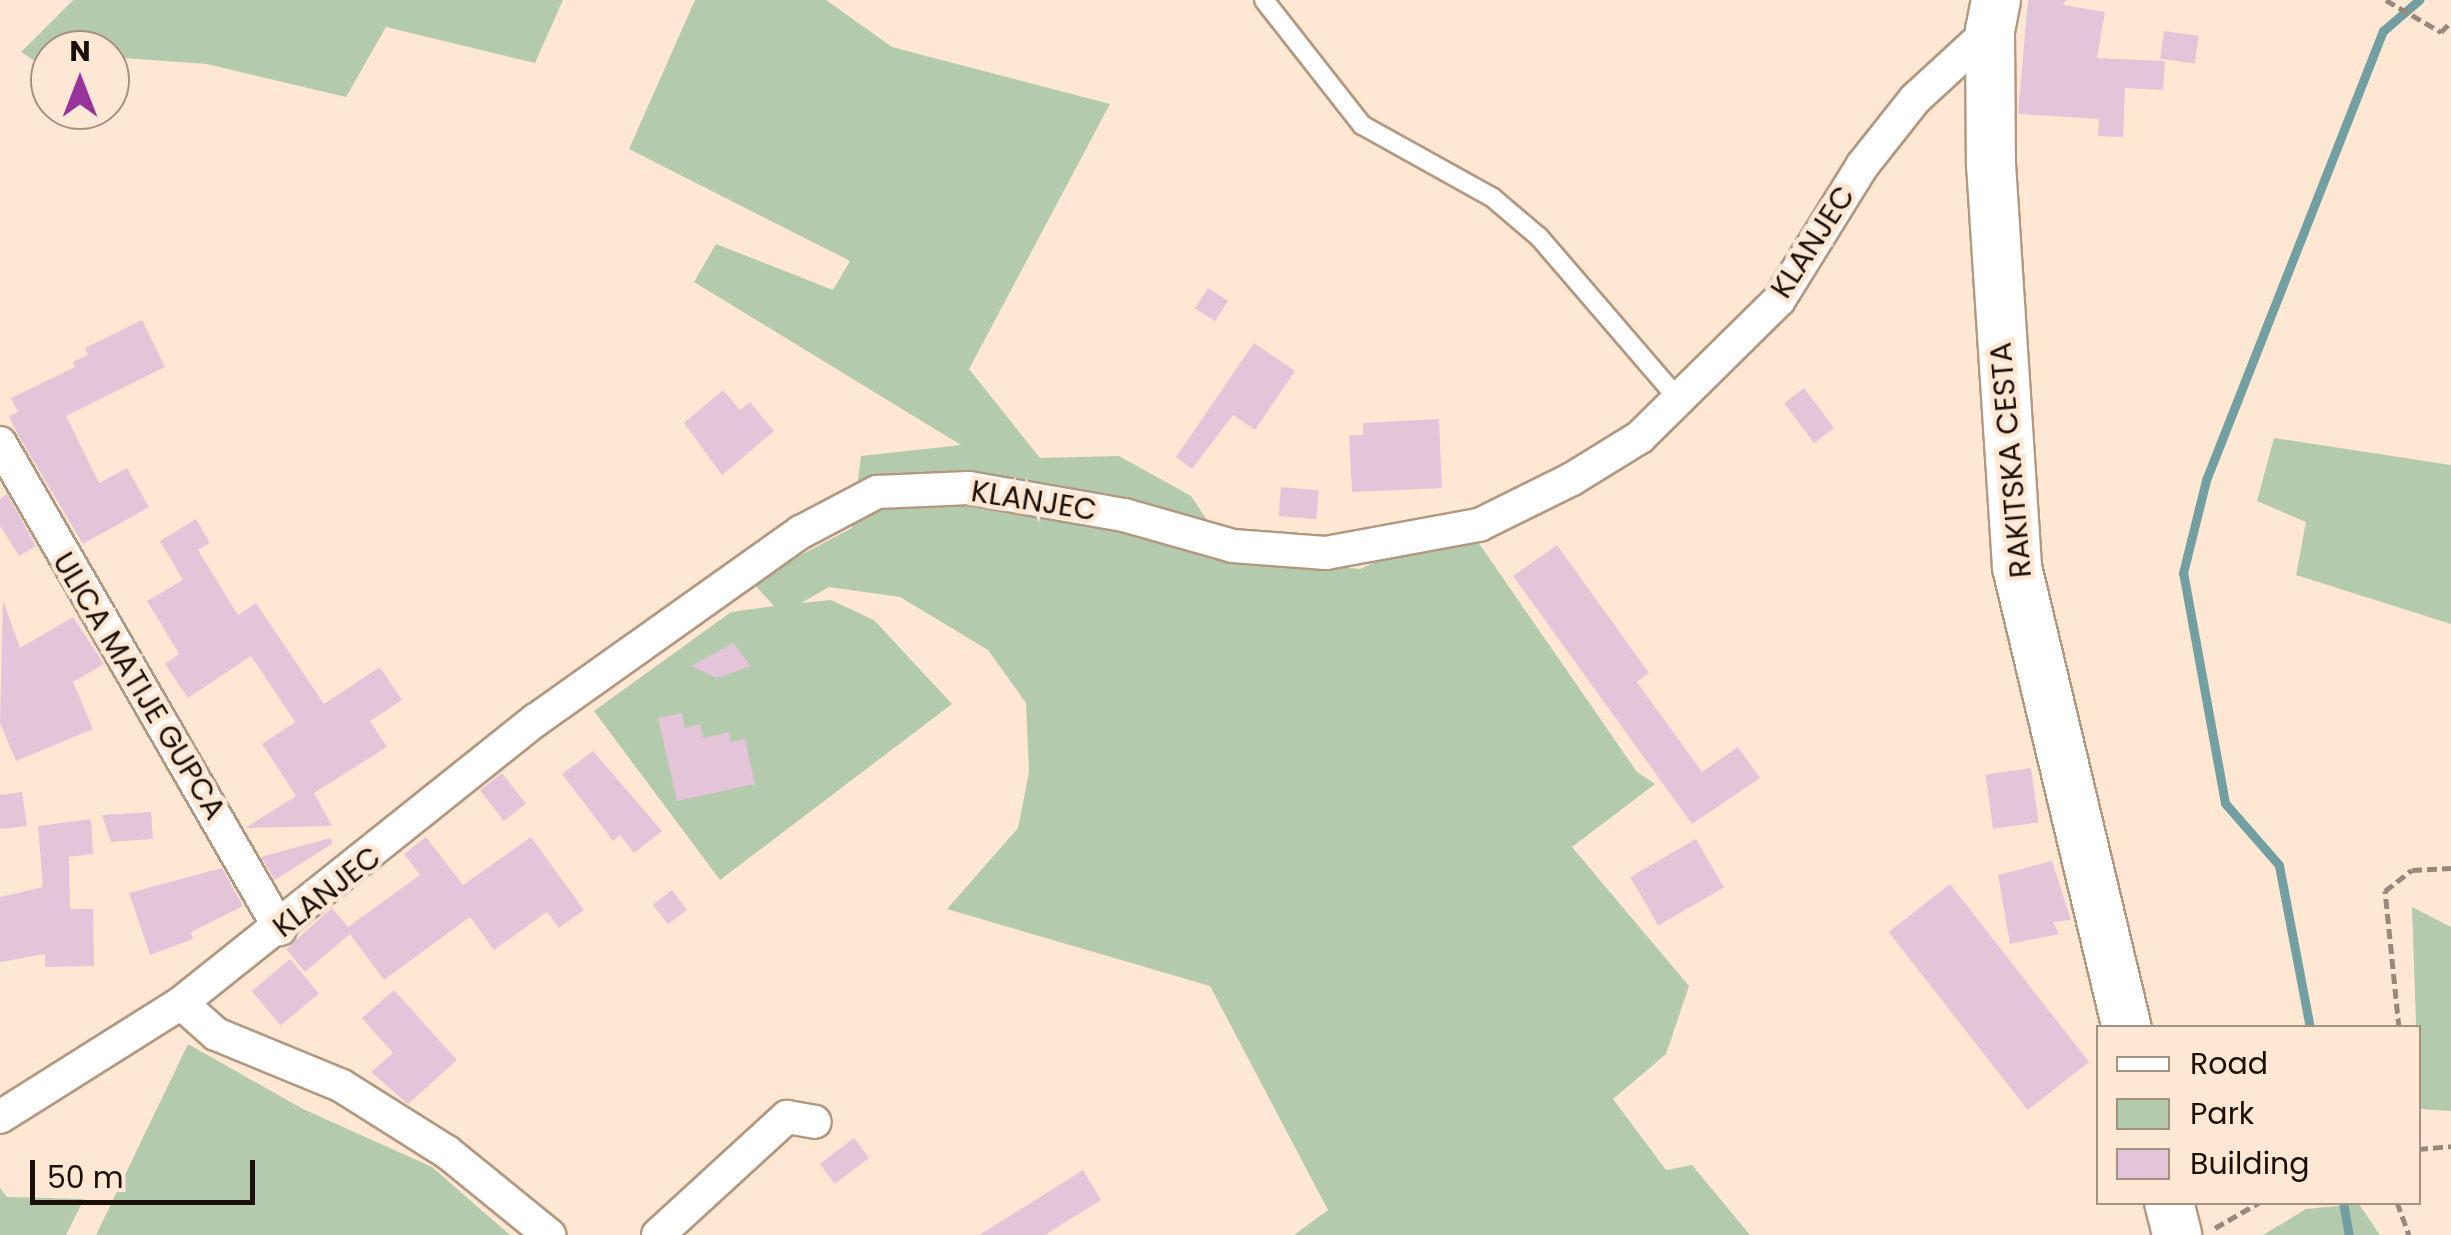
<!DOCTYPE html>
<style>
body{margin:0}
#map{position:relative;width:2451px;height:1235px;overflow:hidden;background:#fee8d4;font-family:Poppins,sans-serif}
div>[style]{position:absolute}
.green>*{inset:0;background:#b3caad}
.stream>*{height:9px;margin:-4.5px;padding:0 4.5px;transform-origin:4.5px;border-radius:4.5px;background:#729fa1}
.building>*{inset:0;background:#e4c4d9;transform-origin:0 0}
.path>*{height:5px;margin-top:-2.5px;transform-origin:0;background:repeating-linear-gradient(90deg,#998879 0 10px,transparent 0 15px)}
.roads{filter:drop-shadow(2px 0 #b29881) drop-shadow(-2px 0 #b29881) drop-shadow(0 2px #b29881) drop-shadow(0 -2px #b29881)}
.service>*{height:18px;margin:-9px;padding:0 9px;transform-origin:9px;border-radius:9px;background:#fff}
.minor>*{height:32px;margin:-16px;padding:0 16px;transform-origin:16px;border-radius:16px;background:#fff}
.secondary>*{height:48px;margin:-24px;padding:0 24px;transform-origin:24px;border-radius:24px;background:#fff}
span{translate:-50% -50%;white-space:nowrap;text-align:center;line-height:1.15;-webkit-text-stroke:9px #fee8d4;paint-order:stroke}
.street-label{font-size:30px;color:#1a1008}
.legend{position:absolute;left:2096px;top:1025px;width:325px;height:180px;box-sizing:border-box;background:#fee8d4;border:2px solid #a39282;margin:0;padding:12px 18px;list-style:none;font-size:30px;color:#1a1008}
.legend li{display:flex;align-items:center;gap:20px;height:50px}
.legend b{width:50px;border:2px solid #a39282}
.north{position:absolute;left:30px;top:30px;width:100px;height:100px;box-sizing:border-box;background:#fee8d4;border:2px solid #a39282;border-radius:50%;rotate:0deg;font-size:28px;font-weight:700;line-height:40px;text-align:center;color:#1a1008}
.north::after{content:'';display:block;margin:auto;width:35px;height:45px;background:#96349b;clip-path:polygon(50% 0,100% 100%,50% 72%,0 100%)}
.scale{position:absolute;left:30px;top:1160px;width:225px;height:45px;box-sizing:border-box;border:5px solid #1a1008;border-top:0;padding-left:12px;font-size:30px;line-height:35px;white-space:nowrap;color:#1a1008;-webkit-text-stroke:8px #fee8d4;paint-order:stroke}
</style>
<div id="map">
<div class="green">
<div style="clip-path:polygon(73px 0,563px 0,535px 63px,386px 27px,346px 97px,207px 64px,110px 57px,110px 50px,50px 50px,50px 71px,21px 52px)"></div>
<div style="clip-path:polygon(695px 0,826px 0,892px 47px,1110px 104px,969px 369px,1040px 458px,1119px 456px,1191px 496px,1232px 557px,1360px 569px,1423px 540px,1478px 542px,1637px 772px,1655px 784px,1572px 847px,1689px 986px,1666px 1054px,1613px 1099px,1666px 1170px,1692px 1165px,1750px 1235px,1294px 1235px,1328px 1210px,1210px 986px,947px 909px,1018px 828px,1029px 772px,1026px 703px,988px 650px,900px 597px,829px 587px,801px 603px,831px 600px,874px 620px,952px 704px,720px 880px,594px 711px,731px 612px,774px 606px,751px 581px,852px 528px,861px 456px,961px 445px,694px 282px,716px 244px,833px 290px,850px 261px,629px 149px)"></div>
<div style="clip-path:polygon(2274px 438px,2451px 465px,2451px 624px,2296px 575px,2306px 522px,2257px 501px)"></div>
<div style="clip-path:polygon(2412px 907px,2451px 927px,2451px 1111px,2419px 1109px)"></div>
<div style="clip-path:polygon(188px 1044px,303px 1109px,432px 1167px,510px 1235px,96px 1235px)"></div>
<div style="clip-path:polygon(0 1188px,7px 1197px,84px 1199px,66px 1235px,0 1235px)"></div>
<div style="clip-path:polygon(2359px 1204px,2380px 1235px,2263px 1235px,2306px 1209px)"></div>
</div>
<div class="stream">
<div style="left:2310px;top:1028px;width:166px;rotate:-100.8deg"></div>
<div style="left:2279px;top:865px;width:82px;rotate:-131.1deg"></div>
<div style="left:2225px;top:803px;width:234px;rotate:-100.3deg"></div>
<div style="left:2183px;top:573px;width:96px;rotate:-76.1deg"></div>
<div style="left:2206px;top:480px;width:483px;rotate:-68.5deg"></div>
<div style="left:2383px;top:31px;width:48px;rotate:-40.7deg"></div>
<div style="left:2343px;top:1202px;width:34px;rotate:80deg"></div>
</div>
<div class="building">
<div style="clip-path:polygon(2028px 0,2066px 0,2063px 5px,2105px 12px,2097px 58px,2165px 61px,2163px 90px,2125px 88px,2123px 137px,2098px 136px,2099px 119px,2018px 114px)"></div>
<div style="left:2164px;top:31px;width:35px;height:28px;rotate:8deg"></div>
<div style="left:1208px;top:288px;width:24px;height:24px;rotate:33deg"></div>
<div style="clip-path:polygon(142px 320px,165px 367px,66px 416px,99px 483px,127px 468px,149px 507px,83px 544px,18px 435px,9px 416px,18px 412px,11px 398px,75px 367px,73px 362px,88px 355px,85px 348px)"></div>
<div style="clip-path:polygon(1254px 343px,1295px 371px,1255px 430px,1233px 415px,1192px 469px,1176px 457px)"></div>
<div style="left:1804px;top:388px;width:50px;height:25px;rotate:53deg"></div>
<div style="clip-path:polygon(723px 390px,740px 410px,750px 402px,774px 431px,722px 475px,684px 423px)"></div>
<div style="clip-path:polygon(1439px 419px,1442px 488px,1352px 492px,1349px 435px,1363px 435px,1363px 423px)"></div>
<div style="left:1281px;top:487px;width:38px;height:29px;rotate:5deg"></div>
<div style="clip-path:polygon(7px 494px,36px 546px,19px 556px,0 526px,0 499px)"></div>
<div style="clip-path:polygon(196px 519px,210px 543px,198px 550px,238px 615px,256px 603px,324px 704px,380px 667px,402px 700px,370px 721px,387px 747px,314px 793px,332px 826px,245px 828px,296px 796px,262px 744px,295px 722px,251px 656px,188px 698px,165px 664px,179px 654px,147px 601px,183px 580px,160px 541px)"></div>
<div style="clip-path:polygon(1557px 545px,1649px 673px,1637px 682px,1702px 772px,1738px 747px,1760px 778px,1692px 824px,1513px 576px)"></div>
<div style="clip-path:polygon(3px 600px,20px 648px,73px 617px,104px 664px,73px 682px,93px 729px,16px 761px,0 723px)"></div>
<div style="clip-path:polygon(733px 643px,751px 666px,717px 678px,691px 666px)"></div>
<div style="clip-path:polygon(682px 713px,685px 728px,700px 724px,703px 738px,729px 732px,731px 742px,745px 739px,755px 784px,677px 801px,658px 718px)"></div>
<div style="clip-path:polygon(593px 751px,662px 831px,634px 853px,620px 835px,613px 841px,562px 774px)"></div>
<div style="left:2031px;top:768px;width:55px;height:46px;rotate:82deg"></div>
<div style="left:502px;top:773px;width:39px;height:28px;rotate:52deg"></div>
<div style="clip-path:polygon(22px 792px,27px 826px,0 829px,0 795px)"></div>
<div style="clip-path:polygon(151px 812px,153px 839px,111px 842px,102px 815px)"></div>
<div style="clip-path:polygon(91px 819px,93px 854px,69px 857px,70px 909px,93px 909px,94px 966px,45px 967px,45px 954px,0 962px,0 897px,43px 887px,38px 826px)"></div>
<div style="clip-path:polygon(426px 837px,463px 885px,531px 837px,584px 910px,559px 928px,547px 912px,494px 950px,470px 917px,384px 980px,350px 934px,305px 972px,286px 949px,332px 908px,348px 927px,420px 875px,404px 854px)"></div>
<div style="clip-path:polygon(330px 838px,333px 843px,275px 880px,261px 857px)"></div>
<div style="left:1696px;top:839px;width:56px;height:76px;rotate:60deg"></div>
<div style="clip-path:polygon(2052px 861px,2071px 920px,2053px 922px,2059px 934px,2010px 944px,1998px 875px)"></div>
<div style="clip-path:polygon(222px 868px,243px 906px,191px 932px,193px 939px,150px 955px,129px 893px)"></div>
<div style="left:1950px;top:884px;width:226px;height:78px;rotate:52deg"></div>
<div style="left:672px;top:890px;width:25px;height:24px;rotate:53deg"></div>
<div style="left:290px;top:959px;width:45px;height:50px;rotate:50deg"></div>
<div style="clip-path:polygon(394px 990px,457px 1060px,408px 1104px,371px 1072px,393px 1053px,362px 1018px)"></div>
<div style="left:854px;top:1138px;width:25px;height:43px;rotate:53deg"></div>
<div style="clip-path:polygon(1083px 1170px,1101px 1200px,1045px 1235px,979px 1235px)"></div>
</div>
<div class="path">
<div style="left:2386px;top:0;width:64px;rotate:30.2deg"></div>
<div style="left:2441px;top:32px;width:14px;rotate:-45deg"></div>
<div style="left:2399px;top:1028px;width:138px;rotate:-95.8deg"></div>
<div style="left:2385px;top:891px;width:34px;rotate:-38deg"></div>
<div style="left:2412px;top:870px;width:39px;rotate:-3deg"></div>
<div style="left:2418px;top:1149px;width:33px;rotate:-5deg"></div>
<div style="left:2397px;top:1202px;width:35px;rotate:70deg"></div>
<div style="left:2215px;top:1228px;width:52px;rotate:-30deg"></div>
</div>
<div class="roads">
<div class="service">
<div style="left:1264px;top:0;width:159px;rotate:51.9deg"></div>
<div style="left:1362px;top:125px;width:150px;rotate:29.1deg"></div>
<div style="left:1493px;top:198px;width:60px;rotate:40.3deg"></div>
<div style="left:1539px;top:237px;width:215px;rotate:49.3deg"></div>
</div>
<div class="minor">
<div style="left:0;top:443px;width:561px;rotate:60.05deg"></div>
<div style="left:181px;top:1003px;width:47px;rotate:41.5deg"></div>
<div style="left:216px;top:1034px;width:136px;rotate:22.4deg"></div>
<div style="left:342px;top:1086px;width:124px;rotate:32.2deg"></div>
<div style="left:447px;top:1152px;width:132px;rotate:39.1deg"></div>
<div style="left:0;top:1117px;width:214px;rotate:-32.2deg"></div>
<div style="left:181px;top:1003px;width:454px;rotate:-38.6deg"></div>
<div style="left:536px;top:720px;width:325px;rotate:-35.4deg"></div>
<div style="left:801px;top:532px;width:86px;rotate:-27.8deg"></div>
<div style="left:877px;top:492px;width:92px;rotate:-2.5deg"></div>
<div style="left:969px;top:488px;width:157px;rotate:9.9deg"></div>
<div style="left:1124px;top:515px;width:113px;rotate:15.9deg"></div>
<div style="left:1233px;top:546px;width:93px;rotate:4.3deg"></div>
<div style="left:1326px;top:553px;width:156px;rotate:-10.4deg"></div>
<div style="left:1479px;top:525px;width:104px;rotate:-26.3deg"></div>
<div style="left:1572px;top:479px;width:80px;rotate:-31.7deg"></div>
<div style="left:1640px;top:437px;width:195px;rotate:-44.6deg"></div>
<div style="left:1779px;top:300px;width:158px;rotate:-58.2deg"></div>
<div style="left:1862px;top:166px;width:85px;rotate:-51.7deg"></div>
<div style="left:1915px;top:99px;width:102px;rotate:-42.6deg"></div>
<div style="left:658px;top:1235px;width:175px;rotate:-42.5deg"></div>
<div style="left:787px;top:1117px;width:28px;rotate:10deg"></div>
</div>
<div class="secondary">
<div style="left:1996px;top:0;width:31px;rotate:101deg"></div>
<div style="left:1990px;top:30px;width:134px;rotate:89.6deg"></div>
<div style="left:1991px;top:164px;width:404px;rotate:86.3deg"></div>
<div style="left:2017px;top:567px;width:474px;rotate:76.6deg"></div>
<div style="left:2169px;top:1202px;width:34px;rotate:76deg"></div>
</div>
</div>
<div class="street-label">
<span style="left:1813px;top:242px;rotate:-57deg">KLANJEC</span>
<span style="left:2011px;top:460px;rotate:-95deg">RAKITSKA CESTA</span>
<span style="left:1034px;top:501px;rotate:9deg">KLANJEC</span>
<span style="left:139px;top:686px;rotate:59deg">ULICA MATIJE GUPCA</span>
<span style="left:327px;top:892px;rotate:-38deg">KLANJEC</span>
</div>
<ul class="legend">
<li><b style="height:12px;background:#fff"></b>Road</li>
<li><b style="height:28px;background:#b3caad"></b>Park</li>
<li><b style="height:28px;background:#e4c4d9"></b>Building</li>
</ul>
<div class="north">N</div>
<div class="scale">50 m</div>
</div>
